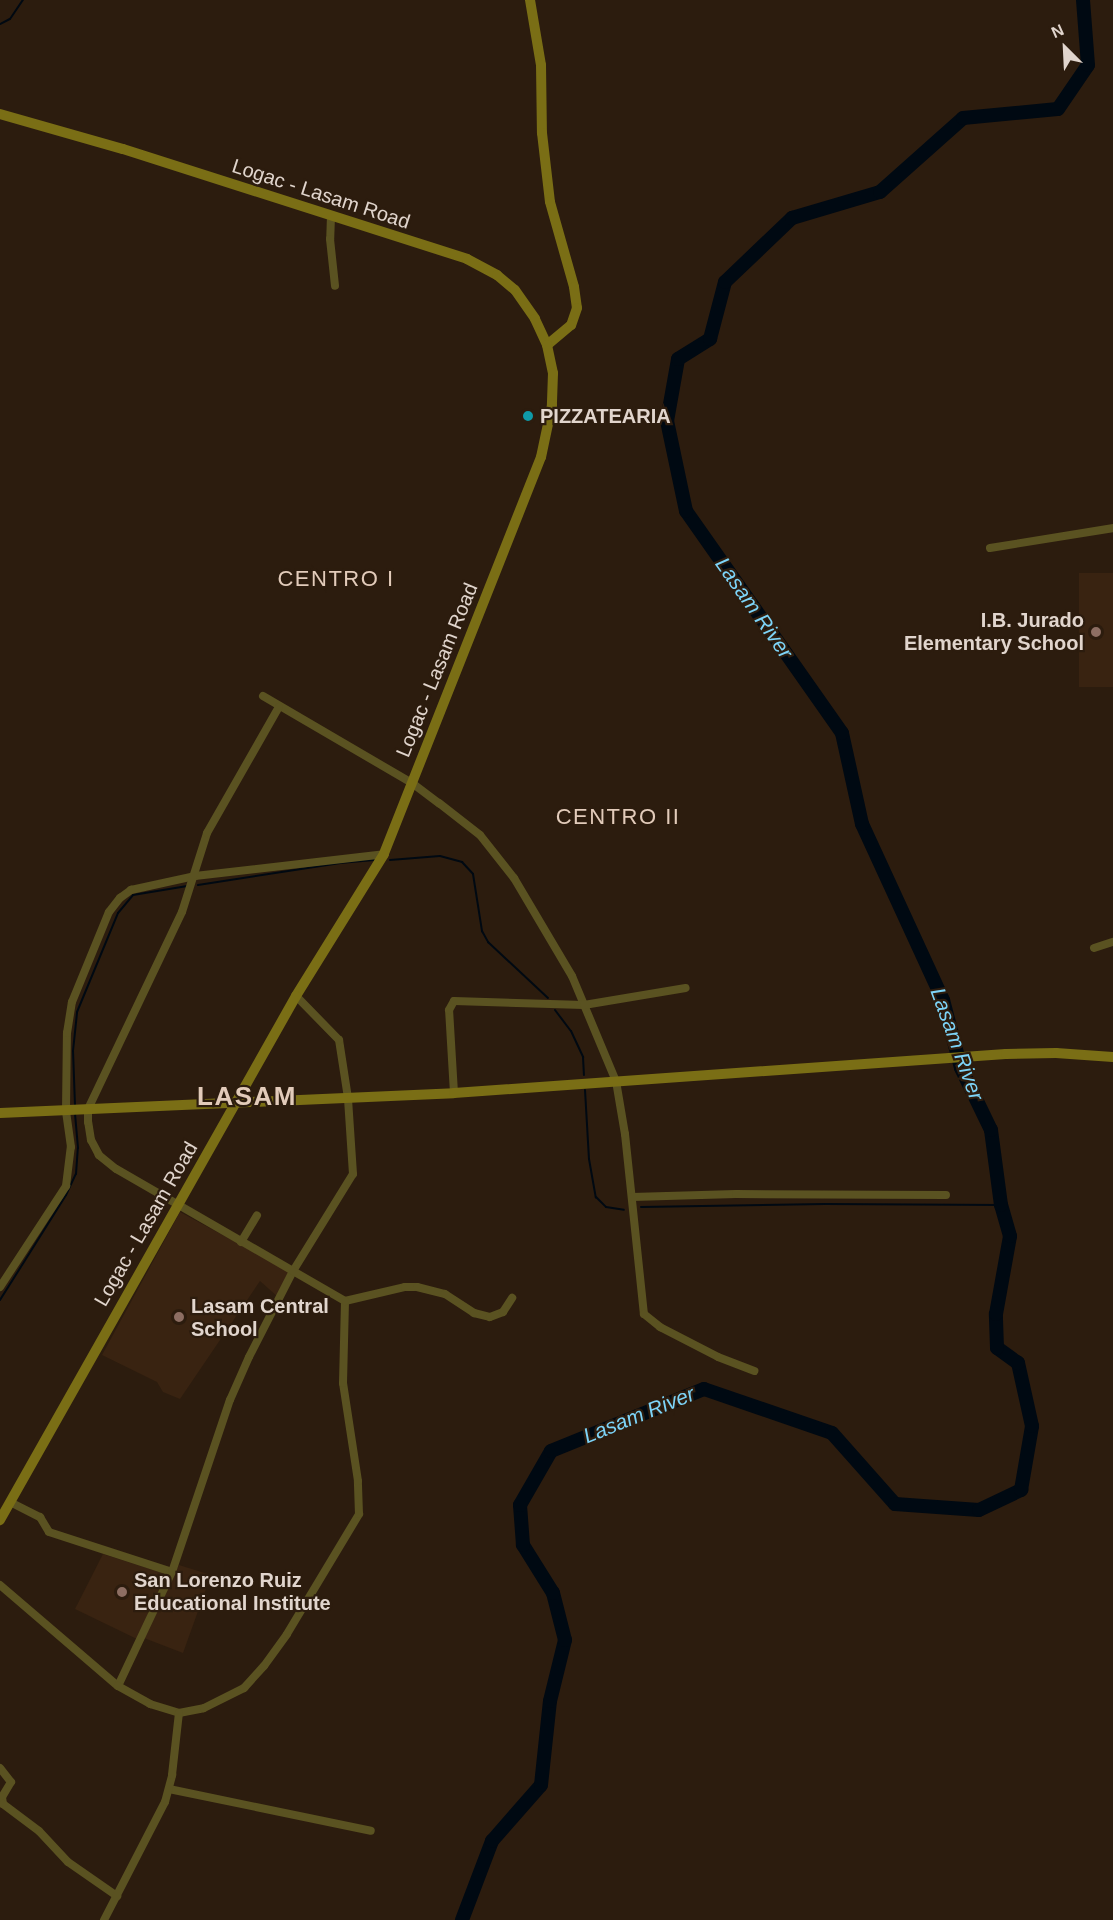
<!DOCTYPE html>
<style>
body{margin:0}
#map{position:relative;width:1113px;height:1920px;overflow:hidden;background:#2c1c0e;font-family:Arial,sans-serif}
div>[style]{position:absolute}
.built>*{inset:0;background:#392311;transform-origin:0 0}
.stream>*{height:2px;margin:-1px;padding:0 1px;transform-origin:1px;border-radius:1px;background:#000912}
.river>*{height:14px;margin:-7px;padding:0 7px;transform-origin:7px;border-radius:7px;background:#000912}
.street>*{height:8px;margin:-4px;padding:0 4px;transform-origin:4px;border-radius:4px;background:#5a5221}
.secondary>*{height:10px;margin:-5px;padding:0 5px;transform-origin:5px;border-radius:5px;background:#7a6e15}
.dots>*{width:16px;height:16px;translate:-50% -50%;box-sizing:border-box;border:3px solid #2c1c0e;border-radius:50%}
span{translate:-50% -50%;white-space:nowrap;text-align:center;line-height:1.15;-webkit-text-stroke:4.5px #2c1c0e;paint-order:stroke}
.street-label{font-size:20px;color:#e1d5cd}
.poi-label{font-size:20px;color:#e1d5cd;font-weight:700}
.left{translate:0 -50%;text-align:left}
.right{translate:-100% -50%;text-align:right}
.water-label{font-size:21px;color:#7dd4f8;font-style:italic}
.quarter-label{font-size:22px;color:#e2cbba;letter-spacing:1.5px}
.district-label{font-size:26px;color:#e2cbba;font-weight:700;letter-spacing:1.5px}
.north{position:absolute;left:1035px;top:18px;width:60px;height:60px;-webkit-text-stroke:4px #2c1c0e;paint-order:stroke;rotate:336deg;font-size:16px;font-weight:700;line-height:24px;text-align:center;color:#e1d5cd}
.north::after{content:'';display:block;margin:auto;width:21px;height:27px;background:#e1d5cd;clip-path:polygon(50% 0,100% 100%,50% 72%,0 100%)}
</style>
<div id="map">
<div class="built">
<div style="left:1113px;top:573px;width:114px;height:34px;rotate:90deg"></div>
<div style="clip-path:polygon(180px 1212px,291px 1272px,278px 1297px,260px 1281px,180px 1399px,163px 1392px,157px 1382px,102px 1355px)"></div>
<div style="clip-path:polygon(103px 1554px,169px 1575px,139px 1640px,75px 1609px)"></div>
<div style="clip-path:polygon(179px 1565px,211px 1575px,183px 1653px,144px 1638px)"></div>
</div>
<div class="stream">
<div style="left:0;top:24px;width:11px;rotate:-27deg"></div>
<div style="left:10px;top:19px;width:23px;rotate:-56deg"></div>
<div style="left:390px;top:860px;width:50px;rotate:-4.6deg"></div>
<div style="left:440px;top:856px;width:23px;rotate:15deg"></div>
<div style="left:462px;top:862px;width:16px;rotate:47deg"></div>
<div style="left:473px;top:874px;width:58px;rotate:81deg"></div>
<div style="left:482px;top:931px;width:13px;rotate:61deg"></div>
<div style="left:488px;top:942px;width:82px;rotate:43deg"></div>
<div style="left:198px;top:885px;width:144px;rotate:-8.8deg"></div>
<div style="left:340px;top:863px;width:34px;rotate:-5deg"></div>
<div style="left:555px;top:1010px;width:26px;rotate:53deg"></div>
<div style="left:571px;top:1031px;width:29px;rotate:65deg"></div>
<div style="left:583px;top:1057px;width:18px;rotate:87deg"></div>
<div style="left:585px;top:1090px;width:69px;rotate:86.7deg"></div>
<div style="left:589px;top:1159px;width:39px;rotate:80deg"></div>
<div style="left:596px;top:1197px;width:14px;rotate:45deg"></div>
<div style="left:606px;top:1207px;width:18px;rotate:9deg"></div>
<div style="left:75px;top:1105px;width:54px;rotate:-92.1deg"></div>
<div style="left:73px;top:1051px;width:39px;rotate:-84deg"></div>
<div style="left:77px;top:1012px;width:107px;rotate:-67.5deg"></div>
<div style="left:118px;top:913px;width:23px;rotate:-50deg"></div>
<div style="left:133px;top:895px;width:55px;rotate:-9.5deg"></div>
<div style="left:641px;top:1207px;width:184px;rotate:-0.9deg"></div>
<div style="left:825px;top:1204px;width:176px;rotate:0.3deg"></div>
<div style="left:0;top:1300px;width:124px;rotate:-57.8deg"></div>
<div style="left:66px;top:1195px;width:23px;rotate:-65deg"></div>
<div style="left:76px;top:1174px;width:26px;rotate:-86deg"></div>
<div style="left:78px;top:1148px;width:33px;rotate:-95deg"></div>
</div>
<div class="river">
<div style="left:462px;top:1920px;width:85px;rotate:-69.2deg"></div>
<div style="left:492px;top:1841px;width:74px;rotate:-48.8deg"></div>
<div style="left:541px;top:1785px;width:84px;rotate:-83.9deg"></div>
<div style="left:550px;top:1701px;width:63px;rotate:-76.2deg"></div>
<div style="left:565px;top:1640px;width:49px;rotate:-104.3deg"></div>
<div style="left:553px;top:1593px;width:57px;rotate:-122deg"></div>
<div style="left:523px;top:1545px;width:40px;rotate:-94.3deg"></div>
<div style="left:520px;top:1505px;width:62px;rotate:-60.1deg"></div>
<div style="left:551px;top:1451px;width:165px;rotate:-22.1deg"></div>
<div style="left:704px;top:1389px;width:135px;rotate:19deg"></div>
<div style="left:832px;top:1433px;width:95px;rotate:48.4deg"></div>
<div style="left:895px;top:1504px;width:84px;rotate:4.1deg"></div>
<div style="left:979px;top:1510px;width:47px;rotate:-25.5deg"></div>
<div style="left:1021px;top:1490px;width:65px;rotate:-80.2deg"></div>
<div style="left:1032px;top:1426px;width:65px;rotate:-102.5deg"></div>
<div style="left:1018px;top:1363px;width:26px;rotate:-144deg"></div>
<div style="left:997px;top:1348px;width:34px;rotate:-92deg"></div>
<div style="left:996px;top:1314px;width:79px;rotate:-79.8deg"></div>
<div style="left:1010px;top:1236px;width:32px;rotate:-106deg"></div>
<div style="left:1001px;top:1205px;width:76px;rotate:-97.6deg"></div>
<div style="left:991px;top:1130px;width:69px;rotate:-115.8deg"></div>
<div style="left:961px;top:1068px;width:70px;rotate:-104.8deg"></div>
<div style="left:943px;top:1000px;width:194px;rotate:-114.7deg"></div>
<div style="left:862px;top:824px;width:93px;rotate:-102.4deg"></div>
<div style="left:842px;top:733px;width:271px;rotate:-125.1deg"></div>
<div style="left:686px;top:511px;width:92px;rotate:-101.9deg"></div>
<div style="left:667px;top:421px;width:63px;rotate:-79.9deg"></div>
<div style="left:678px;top:359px;width:38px;rotate:-32deg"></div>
<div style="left:710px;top:339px;width:59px;rotate:-75.3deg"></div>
<div style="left:725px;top:282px;width:93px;rotate:-43.7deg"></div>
<div style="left:792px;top:218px;width:92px;rotate:-16.5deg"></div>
<div style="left:880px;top:192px;width:111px;rotate:-41.7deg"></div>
<div style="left:963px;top:118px;width:95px;rotate:-5.4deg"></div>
<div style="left:1058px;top:109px;width:53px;rotate:-55.7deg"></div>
<div style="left:1088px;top:65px;width:65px;rotate:-94.4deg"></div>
</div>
<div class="street">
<div style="left:331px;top:216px;width:23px;rotate:92deg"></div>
<div style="left:330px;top:239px;width:47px;rotate:83.9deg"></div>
<div style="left:990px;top:548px;width:125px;rotate:-9.2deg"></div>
<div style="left:263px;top:696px;width:173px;rotate:30.3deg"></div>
<div style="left:412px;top:783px;width:34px;rotate:37deg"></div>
<div style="left:439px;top:803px;width:52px;rotate:38deg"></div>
<div style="left:480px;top:835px;width:55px;rotate:51.7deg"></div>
<div style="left:514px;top:878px;width:114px;rotate:59.4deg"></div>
<div style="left:572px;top:976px;width:114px;rotate:67.3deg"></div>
<div style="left:616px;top:1081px;width:54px;rotate:80.4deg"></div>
<div style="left:625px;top:1134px;width:181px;rotate:84deg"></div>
<div style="left:644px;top:1314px;width:21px;rotate:39deg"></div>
<div style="left:660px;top:1327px;width:65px;rotate:27.3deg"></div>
<div style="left:718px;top:1357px;width:39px;rotate:21deg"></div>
<div style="left:1094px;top:948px;width:20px;rotate:-18deg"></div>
<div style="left:454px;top:1093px;width:83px;rotate:-93.4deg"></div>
<div style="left:449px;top:1010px;width:10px;rotate:-61deg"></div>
<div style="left:454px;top:1001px;width:130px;rotate:1.8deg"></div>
<div style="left:584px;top:1005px;width:103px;rotate:-9.5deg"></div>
<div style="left:632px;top:1197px;width:104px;rotate:-1.7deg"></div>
<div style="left:736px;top:1194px;width:210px;rotate:0.3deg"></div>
<div style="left:241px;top:1242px;width:31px;rotate:-59deg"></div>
<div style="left:0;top:1287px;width:121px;rotate:-56.8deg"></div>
<div style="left:66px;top:1186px;width:39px;rotate:-83deg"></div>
<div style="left:71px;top:1147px;width:37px;rotate:-98deg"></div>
<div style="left:66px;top:1110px;width:77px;rotate:-89.3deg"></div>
<div style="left:67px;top:1033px;width:31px;rotate:-81deg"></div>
<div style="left:72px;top:1002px;width:97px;rotate:-67.7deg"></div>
<div style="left:109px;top:912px;width:18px;rotate:-52deg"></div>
<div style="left:120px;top:898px;width:14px;rotate:-36deg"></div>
<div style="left:131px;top:890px;width:66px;rotate:-12.3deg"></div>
<div style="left:195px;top:876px;width:190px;rotate:-6.6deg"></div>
<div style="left:345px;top:1301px;width:62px;rotate:-13.1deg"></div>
<div style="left:405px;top:1287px;width:12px"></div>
<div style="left:417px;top:1287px;width:29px;rotate:14deg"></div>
<div style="left:445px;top:1294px;width:35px;rotate:33deg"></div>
<div style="left:474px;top:1313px;width:16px;rotate:14deg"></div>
<div style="left:490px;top:1317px;width:14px;rotate:-21deg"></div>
<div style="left:503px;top:1312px;width:17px;rotate:-57deg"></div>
<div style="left:10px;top:1502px;width:34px;rotate:27deg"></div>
<div style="left:40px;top:1517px;width:17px;rotate:59deg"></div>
<div style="left:49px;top:1532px;width:129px;rotate:18deg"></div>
<div style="left:0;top:1585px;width:155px;rotate:40.6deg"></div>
<div style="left:118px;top:1686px;width:126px;rotate:-64.7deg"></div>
<div style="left:172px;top:1572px;width:182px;rotate:-71.4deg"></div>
<div style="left:230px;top:1400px;width:47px;rotate:-66.2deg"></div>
<div style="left:249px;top:1357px;width:97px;rotate:-62.9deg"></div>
<div style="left:293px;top:1271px;width:114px;rotate:-58.3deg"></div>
<div style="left:353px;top:1174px;width:76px;rotate:-93.8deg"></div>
<div style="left:348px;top:1098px;width:59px;rotate:-98.8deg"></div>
<div style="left:339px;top:1040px;width:62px;rotate:-134.3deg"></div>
<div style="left:118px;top:1686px;width:37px;rotate:29deg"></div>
<div style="left:150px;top:1704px;width:30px;rotate:17deg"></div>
<div style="left:179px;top:1713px;width:25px;rotate:-11deg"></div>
<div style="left:204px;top:1708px;width:45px;rotate:-26.6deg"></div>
<div style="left:244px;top:1688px;width:30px;rotate:-48deg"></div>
<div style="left:264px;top:1666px;width:39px;rotate:-54deg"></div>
<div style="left:287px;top:1634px;width:140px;rotate:-59deg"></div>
<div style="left:359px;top:1514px;width:33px;rotate:-92deg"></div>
<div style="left:358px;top:1481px;width:99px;rotate:-98.7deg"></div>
<div style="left:343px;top:1383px;width:82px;rotate:-88.6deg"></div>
<div style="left:345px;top:1301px;width:264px;rotate:-150deg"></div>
<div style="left:116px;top:1169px;width:22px;rotate:-141deg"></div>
<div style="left:99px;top:1155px;width:17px;rotate:-118deg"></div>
<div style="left:91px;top:1140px;width:18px;rotate:-99deg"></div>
<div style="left:88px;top:1122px;width:13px;rotate:-90deg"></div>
<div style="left:88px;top:1109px;width:218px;rotate:-64.5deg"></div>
<div style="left:182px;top:912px;width:83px;rotate:-72.4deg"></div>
<div style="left:207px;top:833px;width:145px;rotate:-60.3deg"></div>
<div style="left:0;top:1768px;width:18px;rotate:52deg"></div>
<div style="left:11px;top:1782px;width:17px;rotate:121deg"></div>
<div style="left:2px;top:1797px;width:7px;rotate:82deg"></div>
<div style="left:3px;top:1804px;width:45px;rotate:36.9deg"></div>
<div style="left:39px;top:1831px;width:42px;rotate:46.9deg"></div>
<div style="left:68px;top:1862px;width:60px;rotate:34.8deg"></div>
<div style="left:169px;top:1789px;width:206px;rotate:11.7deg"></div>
<div style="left:104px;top:1920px;width:133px;rotate:-62.7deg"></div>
<div style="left:165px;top:1802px;width:28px;rotate:-75deg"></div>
<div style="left:172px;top:1775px;width:62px;rotate:-83.6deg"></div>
</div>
<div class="secondary">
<div style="left:530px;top:0;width:66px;rotate:80.4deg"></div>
<div style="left:541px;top:65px;width:68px;rotate:89.2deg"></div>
<div style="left:542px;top:133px;width:69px;rotate:83.4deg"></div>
<div style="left:550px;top:202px;width:88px;rotate:74.2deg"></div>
<div style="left:574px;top:287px;width:21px;rotate:82deg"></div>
<div style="left:577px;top:308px;width:18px;rotate:109deg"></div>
<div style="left:571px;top:325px;width:31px;rotate:140deg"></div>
<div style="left:0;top:114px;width:128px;rotate:15.9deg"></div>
<div style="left:123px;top:149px;width:361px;rotate:17.7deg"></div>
<div style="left:467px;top:259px;width:34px;rotate:28deg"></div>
<div style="left:497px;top:275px;width:23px;rotate:40deg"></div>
<div style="left:515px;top:290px;width:35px;rotate:55deg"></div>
<div style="left:535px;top:319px;width:29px;rotate:65deg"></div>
<div style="left:547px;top:345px;width:29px;rotate:78deg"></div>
<div style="left:553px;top:373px;width:32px;rotate:92deg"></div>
<div style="left:552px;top:405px;width:53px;rotate:101.9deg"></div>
<div style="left:541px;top:457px;width:427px;rotate:111.6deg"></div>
<div style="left:384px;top:854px;width:167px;rotate:121.8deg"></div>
<div style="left:296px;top:996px;width:602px;rotate:119.46deg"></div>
<div style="left:0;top:1113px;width:454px;rotate:-2.5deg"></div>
<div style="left:454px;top:1093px;width:553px;rotate:-4.04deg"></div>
<div style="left:1006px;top:1054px;width:50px;rotate:-1.1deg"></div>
<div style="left:1056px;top:1053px;width:57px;rotate:4deg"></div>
</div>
<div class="dots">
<div style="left:528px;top:416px;background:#0f9aa8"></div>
<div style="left:1096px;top:632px;background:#8d6e63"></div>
<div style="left:179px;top:1317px;background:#8d6e63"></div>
<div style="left:122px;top:1592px;background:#8d6e63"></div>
</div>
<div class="street-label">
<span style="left:321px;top:194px;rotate:18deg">Logac - Lasam Road</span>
<span style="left:437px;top:670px;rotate:-68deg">Logac - Lasam Road</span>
<span style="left:146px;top:1224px;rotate:-60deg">Logac - Lasam Road</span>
</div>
<div class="poi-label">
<span class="left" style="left:540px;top:416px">PIZZATEARIA</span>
<span class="right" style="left:1084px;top:632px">I.B. Jurado<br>Elementary School</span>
<span class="left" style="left:191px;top:1318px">Lasam Central<br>School</span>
<span class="left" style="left:134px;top:1592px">San Lorenzo Ruiz<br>Educational Institute</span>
</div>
<div class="water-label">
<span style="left:754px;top:608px;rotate:55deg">Lasam River</span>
<span style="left:957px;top:1044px;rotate:70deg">Lasam River</span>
<span style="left:639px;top:1415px;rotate:-22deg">Lasam River</span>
</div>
<div class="quarter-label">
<span style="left:336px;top:579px">CENTRO I</span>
<span style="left:618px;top:817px">CENTRO II</span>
</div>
<div class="district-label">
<span style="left:247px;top:1097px">LASAM</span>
</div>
<div class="north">N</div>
</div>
